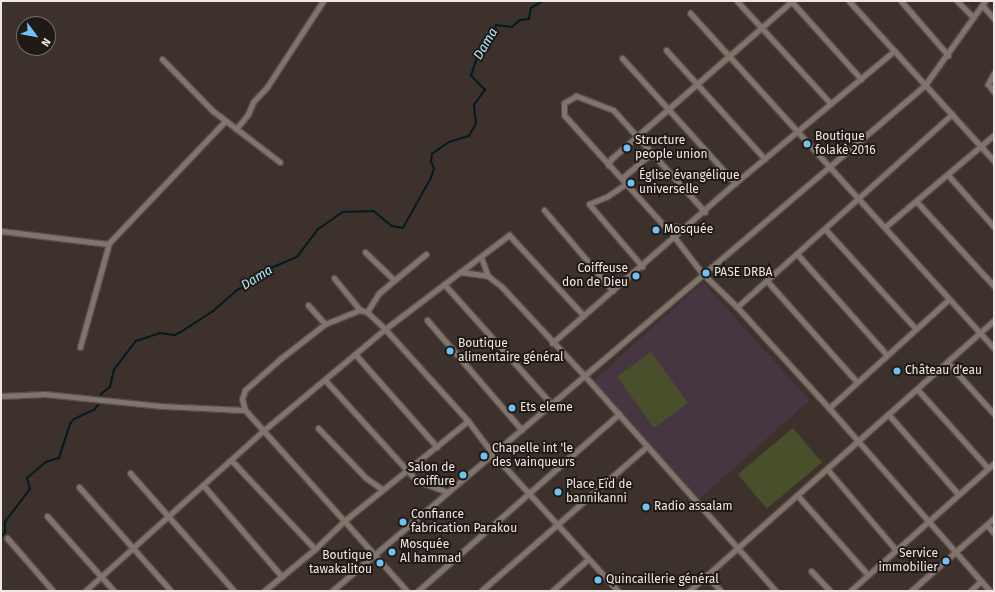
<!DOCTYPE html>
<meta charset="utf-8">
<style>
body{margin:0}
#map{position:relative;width:995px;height:592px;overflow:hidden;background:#3d312b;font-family:"Fira Sans",sans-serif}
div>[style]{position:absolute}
.education>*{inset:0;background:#453642;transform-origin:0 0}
.green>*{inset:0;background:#494f2b;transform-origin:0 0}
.stream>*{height:1.5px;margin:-0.75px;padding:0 0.75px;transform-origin:0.75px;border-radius:0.75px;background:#021b21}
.roads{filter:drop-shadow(1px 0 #584f49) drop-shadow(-1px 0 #584f49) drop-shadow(0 1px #584f49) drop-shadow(0 -1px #584f49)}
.minor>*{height:5px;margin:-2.5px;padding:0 2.5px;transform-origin:2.5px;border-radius:2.5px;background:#81746d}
.dots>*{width:11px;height:11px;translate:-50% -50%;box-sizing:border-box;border:2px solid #201a17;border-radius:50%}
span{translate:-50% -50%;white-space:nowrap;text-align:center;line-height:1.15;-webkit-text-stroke:4px #201a17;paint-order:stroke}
.poi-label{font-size:12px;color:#efe7e3}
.left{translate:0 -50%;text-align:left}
.right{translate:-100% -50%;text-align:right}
.water-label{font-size:13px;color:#abebfe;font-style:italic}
.frame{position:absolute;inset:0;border:2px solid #efe7e3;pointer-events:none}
.north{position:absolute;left:16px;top:16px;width:40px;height:40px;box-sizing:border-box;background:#201a17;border:1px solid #736c69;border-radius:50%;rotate:122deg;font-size:11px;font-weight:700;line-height:16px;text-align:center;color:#efe7e3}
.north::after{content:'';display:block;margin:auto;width:14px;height:18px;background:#6ec2f3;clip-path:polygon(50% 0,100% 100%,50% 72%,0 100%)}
</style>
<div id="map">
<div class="education">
<div style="left:703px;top:282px;width:159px;height:149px;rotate:48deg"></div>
</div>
<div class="green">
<div style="left:651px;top:352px;width:63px;height:42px;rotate:54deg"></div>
<div style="left:793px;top:428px;width:45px;height:72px;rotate:50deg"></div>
</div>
<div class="stream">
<div style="left:100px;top:397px;width:4px;rotate:-63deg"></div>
<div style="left:102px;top:393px;width:10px;rotate:-37deg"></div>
<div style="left:110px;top:387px;width:17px;rotate:-77deg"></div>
<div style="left:114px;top:370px;width:36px;rotate:-53deg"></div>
<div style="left:136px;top:341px;width:25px;rotate:-18deg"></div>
<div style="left:160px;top:333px;width:15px;rotate:8deg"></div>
<div style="left:175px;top:335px;width:7px;rotate:-27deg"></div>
<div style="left:181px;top:332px;width:37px;rotate:-33deg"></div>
<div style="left:212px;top:312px;width:33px;rotate:-41deg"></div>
<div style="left:237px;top:290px;width:20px;rotate:-24deg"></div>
<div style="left:255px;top:282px;width:21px;rotate:-41deg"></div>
<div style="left:271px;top:268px;width:28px;rotate:-23deg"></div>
<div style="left:297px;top:257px;width:34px;rotate:-53deg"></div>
<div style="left:317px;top:230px;width:32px;rotate:-35deg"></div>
<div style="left:343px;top:212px;width:31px;rotate:-2deg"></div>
<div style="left:374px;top:211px;width:23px;rotate:40deg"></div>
<div style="left:392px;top:226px;width:11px;rotate:10deg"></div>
<div style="left:403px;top:228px;width:57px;rotate:-60.8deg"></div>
<div style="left:431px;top:178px;width:9px;rotate:-72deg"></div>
<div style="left:434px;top:169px;width:9px;rotate:-111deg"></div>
<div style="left:431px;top:161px;width:7px;rotate:-82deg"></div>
<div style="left:432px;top:154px;width:21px;rotate:-35deg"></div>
<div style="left:449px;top:142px;width:21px;rotate:-17deg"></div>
<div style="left:469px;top:136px;width:14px;rotate:-60deg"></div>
<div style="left:476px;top:124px;width:19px;rotate:-96deg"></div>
<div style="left:474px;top:105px;width:19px;rotate:-54deg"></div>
<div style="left:485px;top:90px;width:20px;rotate:-135deg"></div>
<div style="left:471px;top:76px;width:16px;rotate:-72deg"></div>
<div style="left:476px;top:61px;width:33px;rotate:-55deg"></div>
<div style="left:495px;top:34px;width:9px;rotate:-84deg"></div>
<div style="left:496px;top:25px;width:16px;rotate:7deg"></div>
<div style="left:512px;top:27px;width:11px;rotate:-41deg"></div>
<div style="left:520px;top:20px;width:9px;rotate:-6deg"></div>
<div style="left:529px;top:19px;width:11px;rotate:-80deg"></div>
<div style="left:531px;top:8px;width:14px;rotate:-30deg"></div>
<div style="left:1px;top:537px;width:6px;rotate:-51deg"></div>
<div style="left:5px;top:532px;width:10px;rotate:-90deg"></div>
<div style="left:5px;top:522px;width:41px;rotate:-52.9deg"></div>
<div style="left:30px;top:489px;width:11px;rotate:-105deg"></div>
<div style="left:27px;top:478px;width:25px;rotate:-40deg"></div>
<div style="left:46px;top:462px;width:14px;rotate:-17deg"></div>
<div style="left:59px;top:458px;width:36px;rotate:-72deg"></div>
<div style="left:70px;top:424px;width:6px;rotate:-51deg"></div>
<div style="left:74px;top:419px;width:23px;rotate:-25deg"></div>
<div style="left:95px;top:409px;width:10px;rotate:-53deg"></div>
</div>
<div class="roads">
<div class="minor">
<div style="left:737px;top:1px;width:139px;rotate:47.6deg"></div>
<div style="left:791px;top:1px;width:105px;rotate:48.1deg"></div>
<div style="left:849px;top:1px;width:216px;rotate:47.8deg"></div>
<div style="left:901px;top:1px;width:72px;rotate:49deg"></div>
<div style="left:957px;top:1px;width:23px;rotate:45deg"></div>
<div style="left:982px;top:5px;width:18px;rotate:49deg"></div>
<div style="left:690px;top:13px;width:452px;rotate:47.8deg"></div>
<div style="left:666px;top:50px;width:147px;rotate:47.8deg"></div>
<div style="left:622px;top:58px;width:169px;rotate:47.9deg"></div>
<div style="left:162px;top:59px;width:73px;rotate:45.6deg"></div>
<div style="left:213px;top:111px;width:84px;rotate:37.3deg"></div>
<div style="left:994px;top:73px;width:13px;rotate:119deg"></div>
<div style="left:988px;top:84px;width:10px;rotate:53deg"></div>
<div style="left:236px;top:129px;width:19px;rotate:-51deg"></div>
<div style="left:248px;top:114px;width:13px;rotate:-67deg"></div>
<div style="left:253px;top:102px;width:21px;rotate:-47deg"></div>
<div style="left:267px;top:87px;width:103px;rotate:-56.9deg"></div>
<div style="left:608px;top:165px;width:7px;rotate:-63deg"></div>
<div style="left:611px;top:159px;width:240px;rotate:-41.1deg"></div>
<div style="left:948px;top:175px;width:69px;rotate:48.5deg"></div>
<div style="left:622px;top:178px;width:39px;rotate:-40deg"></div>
<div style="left:627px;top:183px;width:25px;rotate:146deg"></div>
<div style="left:606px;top:197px;width:18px;rotate:158deg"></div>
<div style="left:589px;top:204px;width:82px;rotate:49.5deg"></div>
<div style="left:916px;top:201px;width:115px;rotate:47.5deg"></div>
<div style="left:544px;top:210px;width:106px;rotate:49.6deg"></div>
<div style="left:705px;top:212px;width:137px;rotate:-132deg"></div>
<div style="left:613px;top:110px;width:40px;rotate:-159deg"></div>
<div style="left:576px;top:96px;width:14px;rotate:150deg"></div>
<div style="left:564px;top:103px;width:12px;rotate:90deg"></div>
<div style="left:564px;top:115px;width:166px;rotate:47.9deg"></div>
<div style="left:675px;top:238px;width:44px;rotate:52.4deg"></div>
<div style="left:702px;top:273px;width:49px;rotate:44.2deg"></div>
<div style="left:737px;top:307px;width:137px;rotate:47.7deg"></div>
<div style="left:829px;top:408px;width:244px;rotate:48.7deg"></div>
<div style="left:664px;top:225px;width:22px;rotate:8deg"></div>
<div style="left:885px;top:227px;width:143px;rotate:-40.2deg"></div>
<div style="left:825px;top:229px;width:135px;rotate:47.7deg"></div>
<div style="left:1px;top:231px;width:108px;rotate:6.9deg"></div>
<div style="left:365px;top:252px;width:39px;rotate:44deg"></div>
<div style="left:797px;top:254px;width:135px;rotate:48.3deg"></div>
<div style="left:481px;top:257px;width:20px;rotate:70deg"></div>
<div style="left:488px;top:276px;width:16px;rotate:38deg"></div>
<div style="left:501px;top:286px;width:122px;rotate:47deg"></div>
<div style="left:584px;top:375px;width:289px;rotate:48.4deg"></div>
<div style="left:461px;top:272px;width:27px;rotate:8deg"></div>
<div style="left:334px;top:278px;width:41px;rotate:50.9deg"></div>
<div style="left:360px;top:310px;width:7px;rotate:16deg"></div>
<div style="left:367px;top:312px;width:25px;rotate:43deg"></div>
<div style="left:385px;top:329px;width:124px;rotate:47.9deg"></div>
<div style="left:468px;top:421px;width:40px;rotate:53deg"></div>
<div style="left:492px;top:453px;width:187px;rotate:47.6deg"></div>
<div style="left:767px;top:281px;width:135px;rotate:48.3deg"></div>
<div style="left:444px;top:284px;width:162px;rotate:48.2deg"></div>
<div style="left:308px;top:305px;width:25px;rotate:48deg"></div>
<div style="left:737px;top:307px;width:289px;rotate:-41.9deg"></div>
<div style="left:367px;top:312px;width:22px;rotate:-58deg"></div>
<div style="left:379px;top:293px;width:61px;rotate:-39.7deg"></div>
<div style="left:427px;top:320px;width:145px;rotate:49.2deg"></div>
<div style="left:552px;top:343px;width:243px;rotate:-41.2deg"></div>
<div style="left:735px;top:183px;width:207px;rotate:-39.7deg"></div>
<div style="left:80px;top:347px;width:108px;rotate:-74.4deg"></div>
<div style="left:109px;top:243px;width:168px;rotate:-46.4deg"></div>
<div style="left:355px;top:354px;width:124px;rotate:48.6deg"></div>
<div style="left:947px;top:362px;width:70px;rotate:47.9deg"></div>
<div style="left:325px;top:380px;width:137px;rotate:47.7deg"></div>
<div style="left:417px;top:481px;width:32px;rotate:20deg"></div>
<div style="left:917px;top:389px;width:106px;rotate:48.1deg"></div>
<div style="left:1px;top:396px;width:44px;rotate:-2.6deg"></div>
<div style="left:45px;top:394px;width:118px;rotate:5.9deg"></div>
<div style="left:162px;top:406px;width:83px;rotate:2.8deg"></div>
<div style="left:245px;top:410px;width:243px;rotate:48.2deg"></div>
<div style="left:829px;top:408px;width:162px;rotate:-42.2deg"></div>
<div style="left:245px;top:410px;width:11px;rotate:-105deg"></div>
<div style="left:242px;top:399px;width:9px;rotate:-72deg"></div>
<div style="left:245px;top:390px;width:47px;rotate:-41.5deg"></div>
<div style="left:280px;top:359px;width:57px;rotate:-37.9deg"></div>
<div style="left:325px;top:324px;width:38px;rotate:-22deg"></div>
<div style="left:888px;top:414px;width:106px;rotate:48.8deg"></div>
<div style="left:318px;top:428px;width:69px;rotate:46.2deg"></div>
<div style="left:366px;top:478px;width:19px;rotate:35deg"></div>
<div style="left:231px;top:460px;width:122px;rotate:46.7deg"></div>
<div style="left:827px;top:469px;width:106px;rotate:49.6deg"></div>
<div style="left:130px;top:473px;width:157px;rotate:48.6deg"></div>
<div style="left:203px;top:485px;width:121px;rotate:49.3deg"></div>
<div style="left:79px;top:487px;width:139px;rotate:48.5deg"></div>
<div style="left:797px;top:495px;width:107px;rotate:48.4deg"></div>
<div style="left:47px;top:516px;width:101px;rotate:48.2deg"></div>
<div style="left:987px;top:525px;width:11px;rotate:49deg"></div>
<div style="left:7px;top:538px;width:70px;rotate:49deg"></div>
<div style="left:811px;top:571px;width:28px;rotate:46deg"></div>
<div style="left:706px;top:575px;width:22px;rotate:47deg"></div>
<div style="left:85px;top:591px;width:241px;rotate:-42deg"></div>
<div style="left:264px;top:430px;width:158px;rotate:-39.9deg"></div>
<div style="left:385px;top:329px;width:156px;rotate:-37.2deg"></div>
<div style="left:509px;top:235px;width:110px;rotate:47.2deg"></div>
<div style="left:264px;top:591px;width:66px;rotate:-39.5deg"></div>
<div style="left:315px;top:549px;width:40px;rotate:-44deg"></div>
<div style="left:344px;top:521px;width:159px;rotate:-38.9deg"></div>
<div style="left:332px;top:591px;width:780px;rotate:-40.47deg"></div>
<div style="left:925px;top:85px;width:103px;rotate:-54.5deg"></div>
<div style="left:418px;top:591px;width:268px;rotate:-41.4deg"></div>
<div style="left:481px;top:591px;width:220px;rotate:-41.1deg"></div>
<div style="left:552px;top:591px;width:48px;rotate:-41.6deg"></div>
<div style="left:689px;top:591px;width:408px;rotate:-41.6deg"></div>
<div style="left:850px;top:591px;width:193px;rotate:-41.6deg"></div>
<div style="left:911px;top:591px;width:111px;rotate:-41.3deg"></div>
<div style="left:970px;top:591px;width:15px;rotate:-42deg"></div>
</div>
</div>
<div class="dots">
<div style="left:807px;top:144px;background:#6ec2f3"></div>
<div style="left:627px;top:148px;background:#6ec2f3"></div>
<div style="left:631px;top:183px;background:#6ec2f3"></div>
<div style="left:656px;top:230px;background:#6ec2f3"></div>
<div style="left:706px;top:273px;background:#6ec2f3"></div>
<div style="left:636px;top:276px;background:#6ec2f3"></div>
<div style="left:450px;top:351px;background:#6ec2f3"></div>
<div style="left:897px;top:371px;background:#6ec2f3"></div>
<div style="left:512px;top:408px;background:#6ec2f3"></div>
<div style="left:484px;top:456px;background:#6ec2f3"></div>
<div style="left:463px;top:475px;background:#6ec2f3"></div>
<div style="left:558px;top:492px;background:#6ec2f3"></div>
<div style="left:646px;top:507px;background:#6ec2f3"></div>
<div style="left:403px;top:522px;background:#6ec2f3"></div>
<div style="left:392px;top:552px;background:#6ec2f3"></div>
<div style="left:946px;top:561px;background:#6ec2f3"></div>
<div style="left:380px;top:563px;background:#6ec2f3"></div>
<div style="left:598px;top:580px;background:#6ec2f3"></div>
</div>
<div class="poi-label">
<span class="left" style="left:815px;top:144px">Boutique<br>folakè 2016</span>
<span class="left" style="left:635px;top:148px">Structure<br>people union</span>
<span class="left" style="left:639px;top:183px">Église évangélique<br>universelle</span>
<span class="left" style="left:664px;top:230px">Mosquée</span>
<span class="right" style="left:628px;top:276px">Coiffeuse<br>don de Dieu</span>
<span class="left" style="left:714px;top:273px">PASE DRBA</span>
<span class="left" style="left:458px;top:351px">Boutique<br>alimentaire général</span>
<span class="left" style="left:905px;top:371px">Château d'eau</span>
<span class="left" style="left:520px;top:408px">Ets eleme</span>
<span class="left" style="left:492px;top:456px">Chapelle int 'le<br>des vainqueurs</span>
<span class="right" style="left:455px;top:475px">Salon de<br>coiffure</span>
<span class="left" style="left:566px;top:492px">Place Eïd de<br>bannikanni</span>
<span class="left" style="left:654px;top:507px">Radio assalam</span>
<span class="left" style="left:411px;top:522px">Confiance<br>fabrication Parakou</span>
<span class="left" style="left:400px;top:552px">Mosquée<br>Al hammad</span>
<span class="right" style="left:938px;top:561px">Service<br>immobilier</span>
<span class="right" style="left:372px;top:563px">Boutique<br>tawakalitou</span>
<span class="left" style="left:606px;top:580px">Quincaillerie général</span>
</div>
<div class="water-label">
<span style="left:486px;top:44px;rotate:-60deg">Dama</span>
<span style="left:257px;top:278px;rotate:-32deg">Dama</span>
</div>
<div class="frame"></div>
<div class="north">N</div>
</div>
